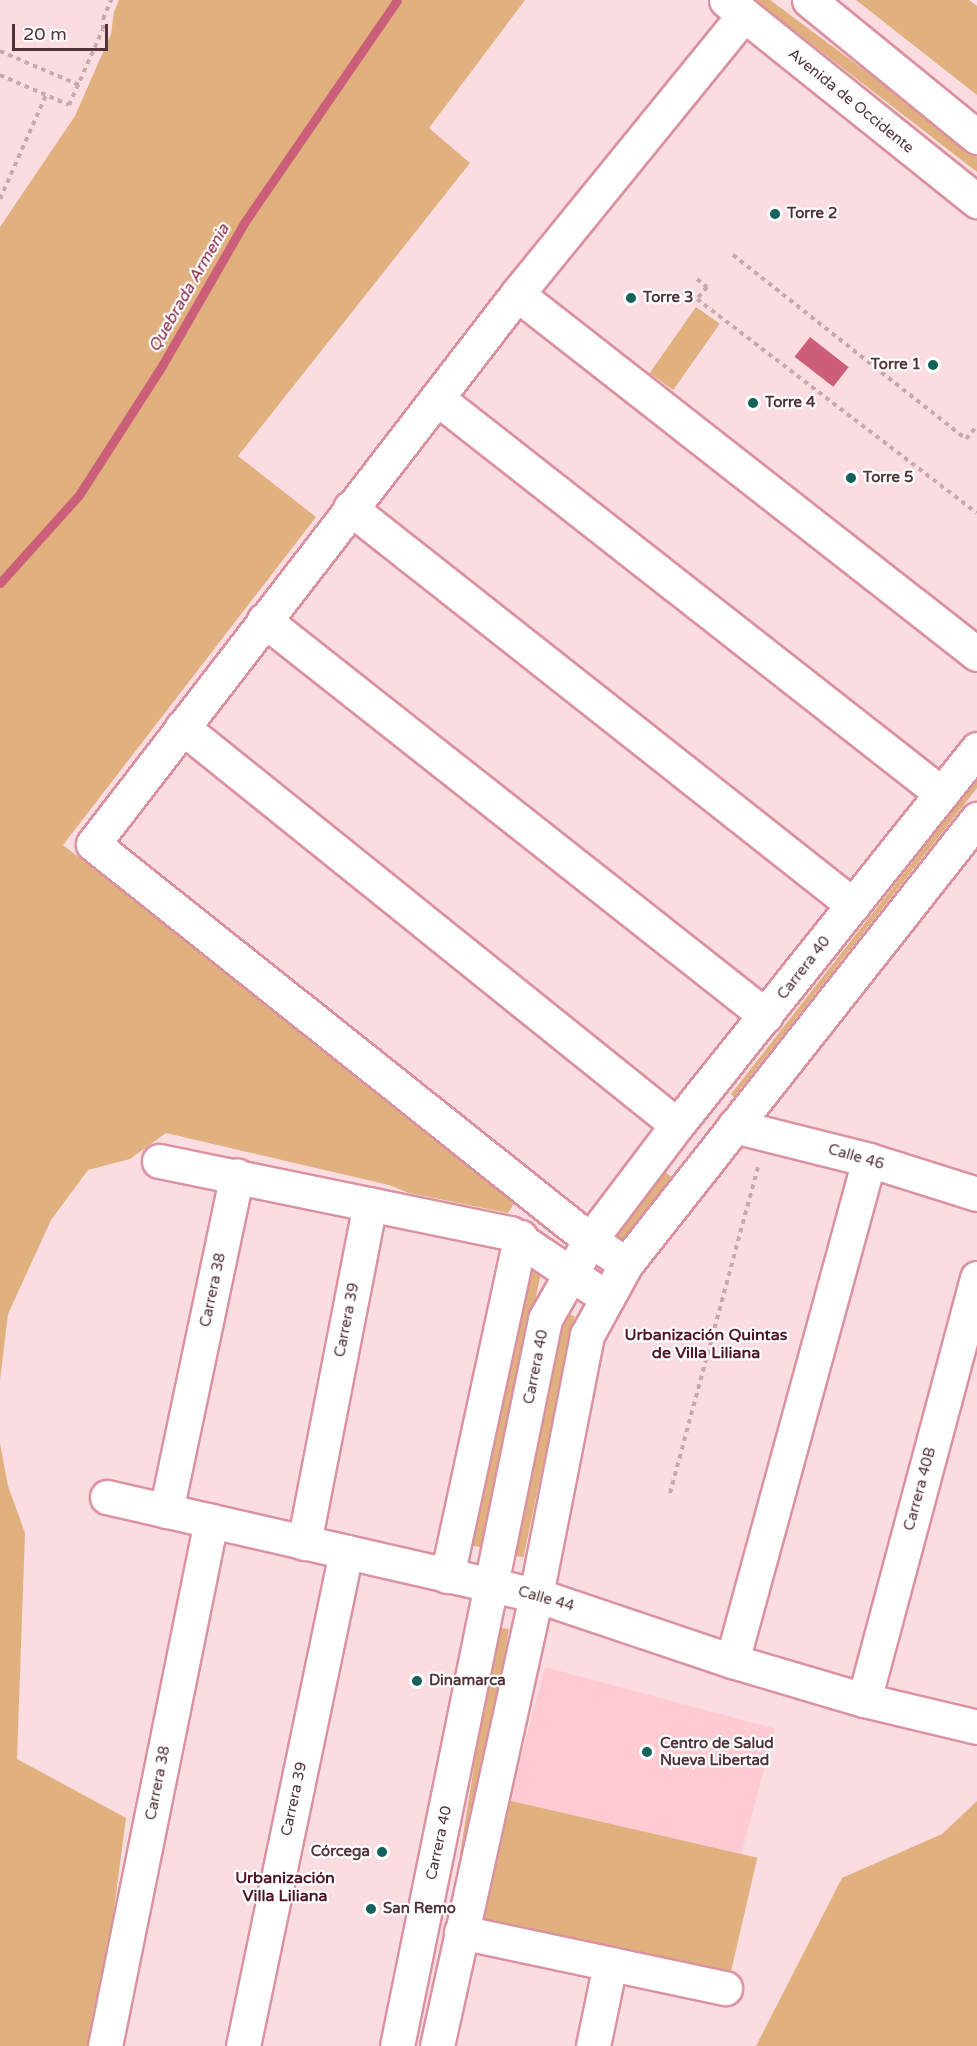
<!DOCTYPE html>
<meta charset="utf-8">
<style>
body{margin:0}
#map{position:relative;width:977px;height:2046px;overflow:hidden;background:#fbdce1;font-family:"Varela Round",sans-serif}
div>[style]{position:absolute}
.built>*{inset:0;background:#fecbd3;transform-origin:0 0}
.green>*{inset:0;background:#e0b07e;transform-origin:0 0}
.water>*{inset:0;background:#cb5f79;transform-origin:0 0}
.stream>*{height:9px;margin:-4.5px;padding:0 4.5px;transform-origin:4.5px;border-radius:4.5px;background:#cb5f79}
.path>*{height:4px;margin-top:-2px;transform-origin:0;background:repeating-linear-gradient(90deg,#c6a8ad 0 4.5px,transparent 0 9px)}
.roads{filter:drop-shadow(2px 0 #da92a0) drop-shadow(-2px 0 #da92a0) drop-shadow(0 2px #da92a0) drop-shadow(0 -2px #da92a0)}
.minor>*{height:33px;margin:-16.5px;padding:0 16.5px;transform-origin:16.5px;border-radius:16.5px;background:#fff}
.tertiary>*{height:33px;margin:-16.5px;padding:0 16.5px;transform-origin:16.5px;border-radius:16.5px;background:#fff}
.secondary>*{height:33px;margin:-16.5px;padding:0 16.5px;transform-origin:16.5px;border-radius:16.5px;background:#fff}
.dots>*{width:16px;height:16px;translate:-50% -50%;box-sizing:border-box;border:3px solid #fff;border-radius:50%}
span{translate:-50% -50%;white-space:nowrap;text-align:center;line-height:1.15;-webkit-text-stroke:4.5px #fff;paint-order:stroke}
.street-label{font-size:15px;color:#513338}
.poi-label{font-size:15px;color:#513338;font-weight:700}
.left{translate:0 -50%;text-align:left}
.right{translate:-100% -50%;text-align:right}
.water-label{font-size:16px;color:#83203e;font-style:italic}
.neighbourhood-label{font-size:16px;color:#501526;font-weight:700}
.scale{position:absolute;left:12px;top:24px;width:96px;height:27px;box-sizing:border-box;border:3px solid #513338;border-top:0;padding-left:8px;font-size:18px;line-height:21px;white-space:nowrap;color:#513338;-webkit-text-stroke:4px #fff;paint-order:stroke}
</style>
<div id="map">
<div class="built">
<div style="left:545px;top:1667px;width:238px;height:138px;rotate:15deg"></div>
</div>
<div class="green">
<div style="clip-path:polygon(119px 0,525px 0,429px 128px,470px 163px,238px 456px,316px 517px,63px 845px,517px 1199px,508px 1213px,409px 1193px,389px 1185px,166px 1133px,130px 1159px,88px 1170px,51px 1220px,8px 1314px,0 1380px,0 227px,75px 116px,111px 34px,114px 12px)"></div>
<div style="clip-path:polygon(755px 0,770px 0,883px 84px,977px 157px,977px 172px)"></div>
<div style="clip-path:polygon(856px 0,969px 0,977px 6px,977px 95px)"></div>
<div style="left:696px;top:307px;width:29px;height:81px;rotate:35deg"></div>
<div style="clip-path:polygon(977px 780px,977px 788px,734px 1097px,731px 1094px)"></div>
<div style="left:661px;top:1169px;width:18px;height:81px;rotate:38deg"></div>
<div style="left:527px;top:1271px;width:14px;height:280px;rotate:12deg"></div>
<div style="left:561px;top:1313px;width:14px;height:247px;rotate:12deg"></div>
<div style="clip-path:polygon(0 1443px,8px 1486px,25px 1533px,17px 1759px,126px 1818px,104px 1985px,92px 2046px,0 2046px)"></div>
<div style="left:496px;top:1627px;width:13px;height:428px;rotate:9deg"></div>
<div style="left:503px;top:1799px;width:261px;height:122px;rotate:13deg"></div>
<div style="clip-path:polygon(977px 1801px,977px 2046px,756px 2046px,842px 1878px,942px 1834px)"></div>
</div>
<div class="water">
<div style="left:810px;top:337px;width:49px;height:25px;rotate:38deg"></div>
</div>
<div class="stream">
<div style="left:0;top:583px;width:118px;rotate:-48.1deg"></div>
<div style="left:79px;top:495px;width:156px;rotate:-57.3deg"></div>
<div style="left:163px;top:364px;width:163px;rotate:-60.1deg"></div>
<div style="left:244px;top:223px;width:270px;rotate:-55.5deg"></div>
</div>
<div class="path">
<div style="left:0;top:51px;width:86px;rotate:23.3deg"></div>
<div style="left:0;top:75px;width:75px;rotate:23.5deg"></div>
<div style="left:69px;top:105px;width:83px;rotate:-65.9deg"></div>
<div style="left:103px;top:29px;width:10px;rotate:-90deg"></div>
<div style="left:103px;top:19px;width:21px;rotate:-67deg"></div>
<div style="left:0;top:199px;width:114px;rotate:-66.1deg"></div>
<div style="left:733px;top:255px;width:297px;rotate:38.3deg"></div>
<div style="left:966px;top:439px;width:17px;rotate:-50deg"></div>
<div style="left:697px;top:279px;width:13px;rotate:39deg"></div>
<div style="left:707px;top:287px;width:16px;rotate:130deg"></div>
<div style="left:697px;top:299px;width:352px;rotate:37.4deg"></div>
<div style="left:670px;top:1493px;width:339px;rotate:-74.9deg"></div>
</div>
<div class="roads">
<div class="minor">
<div style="left:517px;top:294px;width:584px;rotate:38.05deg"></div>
<div style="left:438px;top:399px;width:640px;rotate:38.09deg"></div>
<div style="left:350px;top:508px;width:641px;rotate:38.28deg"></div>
<div style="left:264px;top:620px;width:639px;rotate:38.27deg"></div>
<div style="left:182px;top:727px;width:635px;rotate:38.8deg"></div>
<div style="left:734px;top:1126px;width:139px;rotate:14.1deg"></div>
<div style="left:869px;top:1160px;width:113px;rotate:17.5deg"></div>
<div style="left:159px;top:1161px;width:358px;rotate:11.6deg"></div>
<div style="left:510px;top:1233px;width:117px;rotate:33.8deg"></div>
<div style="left:626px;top:1264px;width:43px;rotate:-146.3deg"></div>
<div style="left:590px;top:1240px;width:635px;rotate:-141.45deg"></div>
<div style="left:93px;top:844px;width:694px;rotate:-52.37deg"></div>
<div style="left:517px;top:294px;width:360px;rotate:-50.9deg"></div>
<div style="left:107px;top:1497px;width:440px;rotate:12.9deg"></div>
<div style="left:536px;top:1595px;width:207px;rotate:18.6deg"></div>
<div style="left:732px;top:1661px;width:138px;rotate:16.5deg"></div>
<div style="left:864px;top:1700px;width:116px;rotate:13.4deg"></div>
<div style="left:166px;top:1511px;width:343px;rotate:-78.1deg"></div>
<div style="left:304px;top:1543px;width:345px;rotate:-79deg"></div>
<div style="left:447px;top:1576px;width:347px;rotate:-77.8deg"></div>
<div style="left:732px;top:1661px;width:519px;rotate:-74.71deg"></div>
<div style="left:864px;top:1700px;width:437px;rotate:-75deg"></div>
<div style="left:461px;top:1932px;width:270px;rotate:12deg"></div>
<div style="left:105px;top:2046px;width:536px;rotate:-78.59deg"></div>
<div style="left:243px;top:2046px;width:505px;rotate:-78.22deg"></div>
<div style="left:593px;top:2046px;width:84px;rotate:-78.3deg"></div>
</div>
<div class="tertiary">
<div style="left:397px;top:2046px;width:742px;rotate:-78.49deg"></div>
<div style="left:545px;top:1319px;width:91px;rotate:-60.3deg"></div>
<div style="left:590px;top:1240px;width:144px;rotate:-52.9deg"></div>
<div style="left:677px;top:1125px;width:481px;rotate:-51.4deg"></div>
<div style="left:437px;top:2046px;width:462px;rotate:-77.6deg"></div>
<div style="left:536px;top:1595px;width:265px;rotate:-78.9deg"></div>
<div style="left:587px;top:1335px;width:81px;rotate:-61.2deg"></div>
<div style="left:626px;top:1264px;width:567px;rotate:-51.73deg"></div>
</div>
<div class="secondary">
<div style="left:726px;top:0;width:322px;rotate:38.7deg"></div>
<div style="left:809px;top:0;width:217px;rotate:39.2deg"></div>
</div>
</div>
<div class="dots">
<div style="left:775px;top:214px;background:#14625c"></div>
<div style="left:631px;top:298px;background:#14625c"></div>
<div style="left:933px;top:365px;background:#14625c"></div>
<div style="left:753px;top:403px;background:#14625c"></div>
<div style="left:851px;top:478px;background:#14625c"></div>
<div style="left:417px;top:1681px;background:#14625c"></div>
<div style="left:647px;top:1752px;background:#14625c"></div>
<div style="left:382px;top:1852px;background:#14625c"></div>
<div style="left:371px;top:1909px;background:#14625c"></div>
</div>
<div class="street-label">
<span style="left:851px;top:101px;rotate:39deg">Avenida de Occidente</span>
<span style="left:804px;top:968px;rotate:-52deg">Carrera 40</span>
<span style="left:856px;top:1157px;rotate:16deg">Calle 46</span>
<span style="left:213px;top:1290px;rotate:-78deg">Carrera 38</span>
<span style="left:347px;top:1320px;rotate:-79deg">Carrera 39</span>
<span style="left:536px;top:1367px;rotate:-79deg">Carrera 40</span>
<span style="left:920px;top:1489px;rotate:-75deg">Carrera 40B</span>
<span style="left:546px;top:1599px;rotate:16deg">Calle 44</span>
<span style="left:158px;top:1783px;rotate:-79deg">Carrera 38</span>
<span style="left:294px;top:1799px;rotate:-78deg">Carrera 39</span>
<span style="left:439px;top:1843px;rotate:-78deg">Carrera 40</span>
</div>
<div class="poi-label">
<span class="left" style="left:787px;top:214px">Torre 2</span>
<span class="left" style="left:643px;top:298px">Torre 3</span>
<span class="right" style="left:921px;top:365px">Torre 1</span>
<span class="left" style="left:765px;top:403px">Torre 4</span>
<span class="left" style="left:863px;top:478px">Torre 5</span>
<span class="left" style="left:429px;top:1681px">Dinamarca</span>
<span class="left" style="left:660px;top:1752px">Centro de Salud<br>Nueva Libertad</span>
<span class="right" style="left:370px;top:1852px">Córcega</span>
<span class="left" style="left:383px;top:1909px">San Remo</span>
</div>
<div class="water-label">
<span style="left:189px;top:288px;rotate:-60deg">Quebrada Armenia</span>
</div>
<div class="neighbourhood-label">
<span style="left:706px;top:1344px">Urbanización Quintas<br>de Villa Liliana</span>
<span style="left:285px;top:1887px">Urbanización<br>Villa Liliana</span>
</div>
<div class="scale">20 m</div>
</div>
